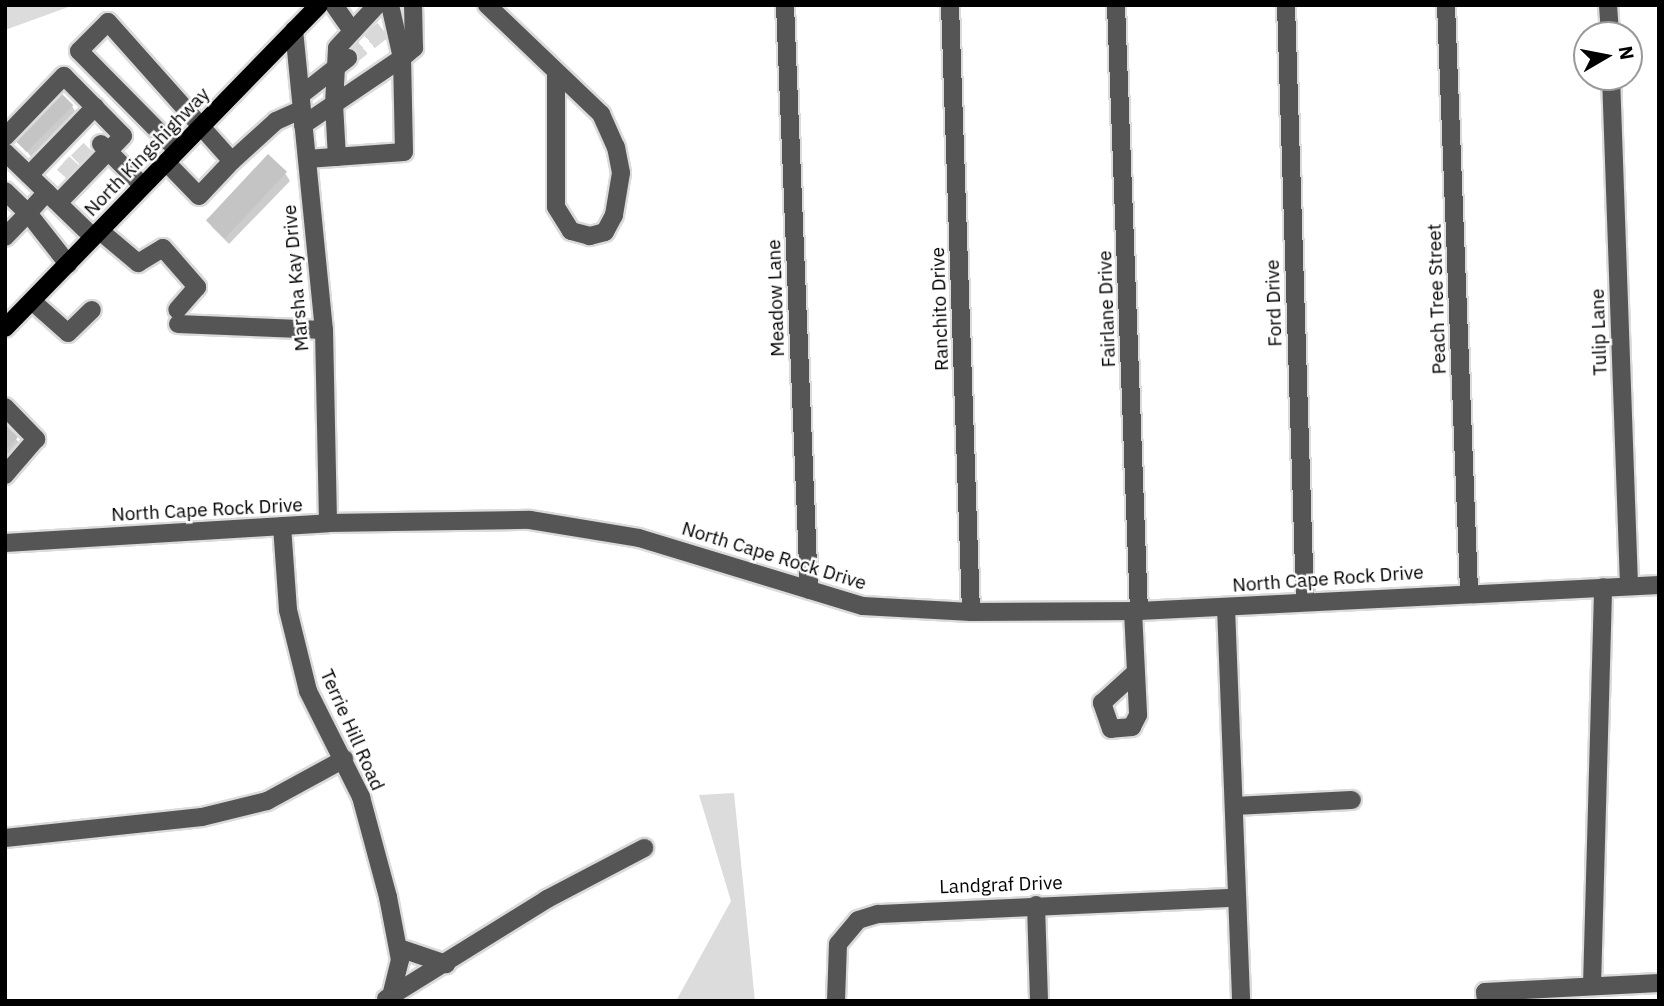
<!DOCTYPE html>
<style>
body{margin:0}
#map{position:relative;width:1664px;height:1006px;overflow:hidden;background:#fff;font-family:"IBM Plex Sans",sans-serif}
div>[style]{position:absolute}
.green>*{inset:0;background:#dcdcdc}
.shadow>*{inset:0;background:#0003}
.building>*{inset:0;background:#c4c4c4;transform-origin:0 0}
.minor-tunnel>*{height:18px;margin-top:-9px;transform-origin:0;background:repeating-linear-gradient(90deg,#d9d9d9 0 18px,transparent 0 27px)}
.roads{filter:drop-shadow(2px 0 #dbdbdb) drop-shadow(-2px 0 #dbdbdb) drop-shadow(0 2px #dbdbdb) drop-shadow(0 -2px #dbdbdb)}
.minor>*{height:18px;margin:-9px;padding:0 9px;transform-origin:9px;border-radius:9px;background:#555}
.major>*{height:18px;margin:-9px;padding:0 9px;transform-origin:9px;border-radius:9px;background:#000}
span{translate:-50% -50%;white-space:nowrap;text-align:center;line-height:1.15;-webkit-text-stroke:5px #fff;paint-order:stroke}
.street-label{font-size:19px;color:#000}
.frame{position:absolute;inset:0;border:7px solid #000;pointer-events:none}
.north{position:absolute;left:1573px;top:21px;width:70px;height:70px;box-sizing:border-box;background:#fff;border:2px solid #999;border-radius:50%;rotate:80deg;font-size:19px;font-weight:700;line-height:28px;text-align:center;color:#000}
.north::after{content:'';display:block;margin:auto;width:24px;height:32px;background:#000;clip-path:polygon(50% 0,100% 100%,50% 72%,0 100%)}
</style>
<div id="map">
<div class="green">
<div style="clip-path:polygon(5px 5px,74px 5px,5px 30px)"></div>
<div style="clip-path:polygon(734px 793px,755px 1001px,676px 1001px,731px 901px,699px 795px)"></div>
</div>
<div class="shadow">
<div style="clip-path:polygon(72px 106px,77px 114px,33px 159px,19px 142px)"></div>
<div style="clip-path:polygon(285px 173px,290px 181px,229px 244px,212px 227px,207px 219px)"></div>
<div style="clip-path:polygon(5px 426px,22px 446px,5px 463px)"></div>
</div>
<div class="building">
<div style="left:62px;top:94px;width:16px;height:66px;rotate:45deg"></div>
<div style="left:268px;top:154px;width:26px;height:91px;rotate:43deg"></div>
<div style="clip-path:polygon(5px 424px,18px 437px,5px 451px)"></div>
</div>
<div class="minor-tunnel">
<div style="left:348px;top:58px;width:45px;rotate:-38.7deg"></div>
<div style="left:77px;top:149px;width:14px;rotate:45deg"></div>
<div style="left:63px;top:163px;width:13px;rotate:42deg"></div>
</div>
<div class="roads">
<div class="minor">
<div style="left:334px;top:5px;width:32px;rotate:55deg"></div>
<div style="left:390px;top:5px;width:54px;rotate:77.2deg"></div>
<div style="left:402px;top:58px;width:16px;rotate:-40deg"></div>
<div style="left:414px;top:48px;width:43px;rotate:-91.3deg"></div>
<div style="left:487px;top:5px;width:158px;rotate:43.7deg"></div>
<div style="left:601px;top:114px;width:36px;rotate:66deg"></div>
<div style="left:616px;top:147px;width:26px;rotate:79deg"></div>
<div style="left:621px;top:173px;width:43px;rotate:99.5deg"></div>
<div style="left:614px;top:215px;width:19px;rotate:118deg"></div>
<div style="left:605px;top:232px;width:16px;rotate:165deg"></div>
<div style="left:590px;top:236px;width:20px;rotate:-165deg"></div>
<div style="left:571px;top:231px;width:28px;rotate:-122deg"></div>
<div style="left:556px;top:207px;width:135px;rotate:-90deg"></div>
<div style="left:785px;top:5px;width:585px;rotate:87.65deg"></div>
<div style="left:950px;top:5px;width:607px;rotate:88.02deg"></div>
<div style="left:1116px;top:5px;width:606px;rotate:87.83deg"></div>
<div style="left:1286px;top:5px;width:594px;rotate:88.17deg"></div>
<div style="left:1446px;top:5px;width:585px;rotate:87.75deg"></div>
<div style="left:1608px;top:5px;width:30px;rotate:86deg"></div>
<div style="left:294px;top:30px;width:301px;rotate:84.3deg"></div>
<div style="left:324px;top:330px;width:193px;rotate:88.8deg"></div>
<div style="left:1611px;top:77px;width:509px;rotate:87.97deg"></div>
<div style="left:301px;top:95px;width:60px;rotate:-38.2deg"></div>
<div style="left:303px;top:125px;width:37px;rotate:-34deg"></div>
<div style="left:334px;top:104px;width:53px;rotate:86.8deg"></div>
<div style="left:5px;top:137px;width:85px;rotate:-46deg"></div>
<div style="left:64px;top:76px;width:84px;rotate:45.5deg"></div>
<div style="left:123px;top:136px;width:93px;rotate:134.1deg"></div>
<div style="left:101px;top:144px;width:59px;rotate:45deg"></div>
<div style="left:177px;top:150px;width:139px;rotate:-134.7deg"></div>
<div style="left:79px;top:51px;width:41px;rotate:-45deg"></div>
<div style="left:108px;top:22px;width:186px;rotate:48.3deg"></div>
<div style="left:232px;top:161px;width:59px;rotate:-42.3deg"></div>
<div style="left:276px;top:121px;width:27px;rotate:-24deg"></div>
<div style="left:5px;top:152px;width:122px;rotate:44deg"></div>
<div style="left:307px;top:159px;width:97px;rotate:-4.1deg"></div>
<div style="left:404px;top:152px;width:94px;rotate:-91.2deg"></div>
<div style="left:402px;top:58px;width:82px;rotate:145.9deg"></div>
<div style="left:334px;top:104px;width:56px;rotate:-86.9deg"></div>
<div style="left:337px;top:48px;width:59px;rotate:-47.1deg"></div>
<div style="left:166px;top:162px;width:47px;rotate:45.9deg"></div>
<div style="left:199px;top:196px;width:48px;rotate:-46.7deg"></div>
<div style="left:29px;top:175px;width:95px;rotate:-45.9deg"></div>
<div style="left:5px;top:191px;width:32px;rotate:44deg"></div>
<div style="left:28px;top:213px;width:28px;rotate:-48deg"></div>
<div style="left:100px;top:231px;width:50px;rotate:40.1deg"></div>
<div style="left:138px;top:263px;width:29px;rotate:-31deg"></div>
<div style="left:163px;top:248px;width:52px;rotate:48.9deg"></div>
<div style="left:197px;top:287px;width:30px;rotate:131deg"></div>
<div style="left:5px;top:237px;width:33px;rotate:-46deg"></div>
<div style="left:28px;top:213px;width:65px;rotate:51.9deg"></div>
<div style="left:32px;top:301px;width:48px;rotate:41.6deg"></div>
<div style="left:68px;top:333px;width:33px;rotate:-44deg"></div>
<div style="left:178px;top:324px;width:146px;rotate:2.4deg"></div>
<div style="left:5px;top:407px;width:45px;rotate:45.9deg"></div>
<div style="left:36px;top:439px;width:48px;rotate:130.7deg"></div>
<div style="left:282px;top:526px;width:84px;rotate:85.9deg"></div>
<div style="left:288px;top:610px;width:83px;rotate:76.1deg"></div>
<div style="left:308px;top:691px;width:119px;rotate:63.4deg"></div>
<div style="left:361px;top:797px;width:104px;rotate:74.9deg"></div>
<div style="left:388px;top:897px;width:64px;rotate:79.2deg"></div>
<div style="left:400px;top:960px;width:38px;rotate:104deg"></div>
<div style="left:5px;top:543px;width:324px;rotate:-3.5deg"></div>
<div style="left:328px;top:523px;width:202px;rotate:-0.9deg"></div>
<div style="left:530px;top:520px;width:110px;rotate:9.4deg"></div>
<div style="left:639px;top:538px;width:234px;rotate:16.9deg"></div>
<div style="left:863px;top:606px;width:108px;rotate:3.2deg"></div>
<div style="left:971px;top:612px;width:168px;rotate:-0.3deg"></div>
<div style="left:1139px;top:611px;width:521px;rotate:-2.86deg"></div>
<div style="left:1226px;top:607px;width:394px;rotate:87.8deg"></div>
<div style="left:1133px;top:611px;width:104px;rotate:87.2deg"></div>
<div style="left:1138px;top:715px;width:13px;rotate:117deg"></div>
<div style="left:1132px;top:727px;width:21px;rotate:175deg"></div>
<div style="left:1111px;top:729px;width:28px;rotate:-109deg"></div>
<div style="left:1102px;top:703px;width:45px;rotate:-42.3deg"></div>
<div style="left:1234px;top:806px;width:118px;rotate:-2.9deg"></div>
<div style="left:5px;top:838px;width:198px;rotate:-6.1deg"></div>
<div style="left:202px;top:817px;width:67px;rotate:-13.8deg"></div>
<div style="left:267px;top:801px;width:88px;rotate:-28.6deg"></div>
<div style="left:1036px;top:905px;width:96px;rotate:88.2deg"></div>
<div style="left:399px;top:948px;width:50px;rotate:18.8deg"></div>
<div style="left:1592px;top:986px;width:399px;rotate:-88.4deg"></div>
<div style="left:386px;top:999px;width:190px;rotate:-31.8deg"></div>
<div style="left:547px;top:899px;width:110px;rotate:-27.7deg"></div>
<div style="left:836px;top:1001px;width:57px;rotate:-88deg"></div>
<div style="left:838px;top:944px;width:31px;rotate:-50deg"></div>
<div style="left:858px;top:920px;width:21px;rotate:-17deg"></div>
<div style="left:878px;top:914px;width:358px;rotate:-2.6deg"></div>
<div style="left:1486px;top:1001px;width:9px;rotate:-96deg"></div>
<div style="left:1485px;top:992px;width:174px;rotate:-3deg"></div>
</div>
<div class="major">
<div style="left:5px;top:328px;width:450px;rotate:-45.8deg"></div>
</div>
</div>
<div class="street-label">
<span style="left:147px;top:152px;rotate:-46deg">North Kingshighway</span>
<span style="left:296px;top:278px;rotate:-95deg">Marsha Kay Drive</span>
<span style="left:776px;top:298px;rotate:-92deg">Meadow Lane</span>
<span style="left:1437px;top:299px;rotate:-92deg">Peach Tree Street</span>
<span style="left:1274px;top:303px;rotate:-92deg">Ford Drive</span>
<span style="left:940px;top:309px;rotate:-92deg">Ranchito Drive</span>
<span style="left:1107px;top:309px;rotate:-92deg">Fairlane Drive</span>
<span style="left:1599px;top:332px;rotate:-92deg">Tulip Lane</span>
<span style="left:207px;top:510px;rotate:-3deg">North Cape Rock Drive</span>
<span style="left:774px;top:556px;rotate:17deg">North Cape Rock Drive</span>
<span style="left:1328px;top:579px;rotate:-4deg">North Cape Rock Drive</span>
<span style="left:352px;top:730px;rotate:66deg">Terrie Hill Road</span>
<span style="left:1001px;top:885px;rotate:-2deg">Landgraf Drive</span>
</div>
<div class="frame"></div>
<div class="north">N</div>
</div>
